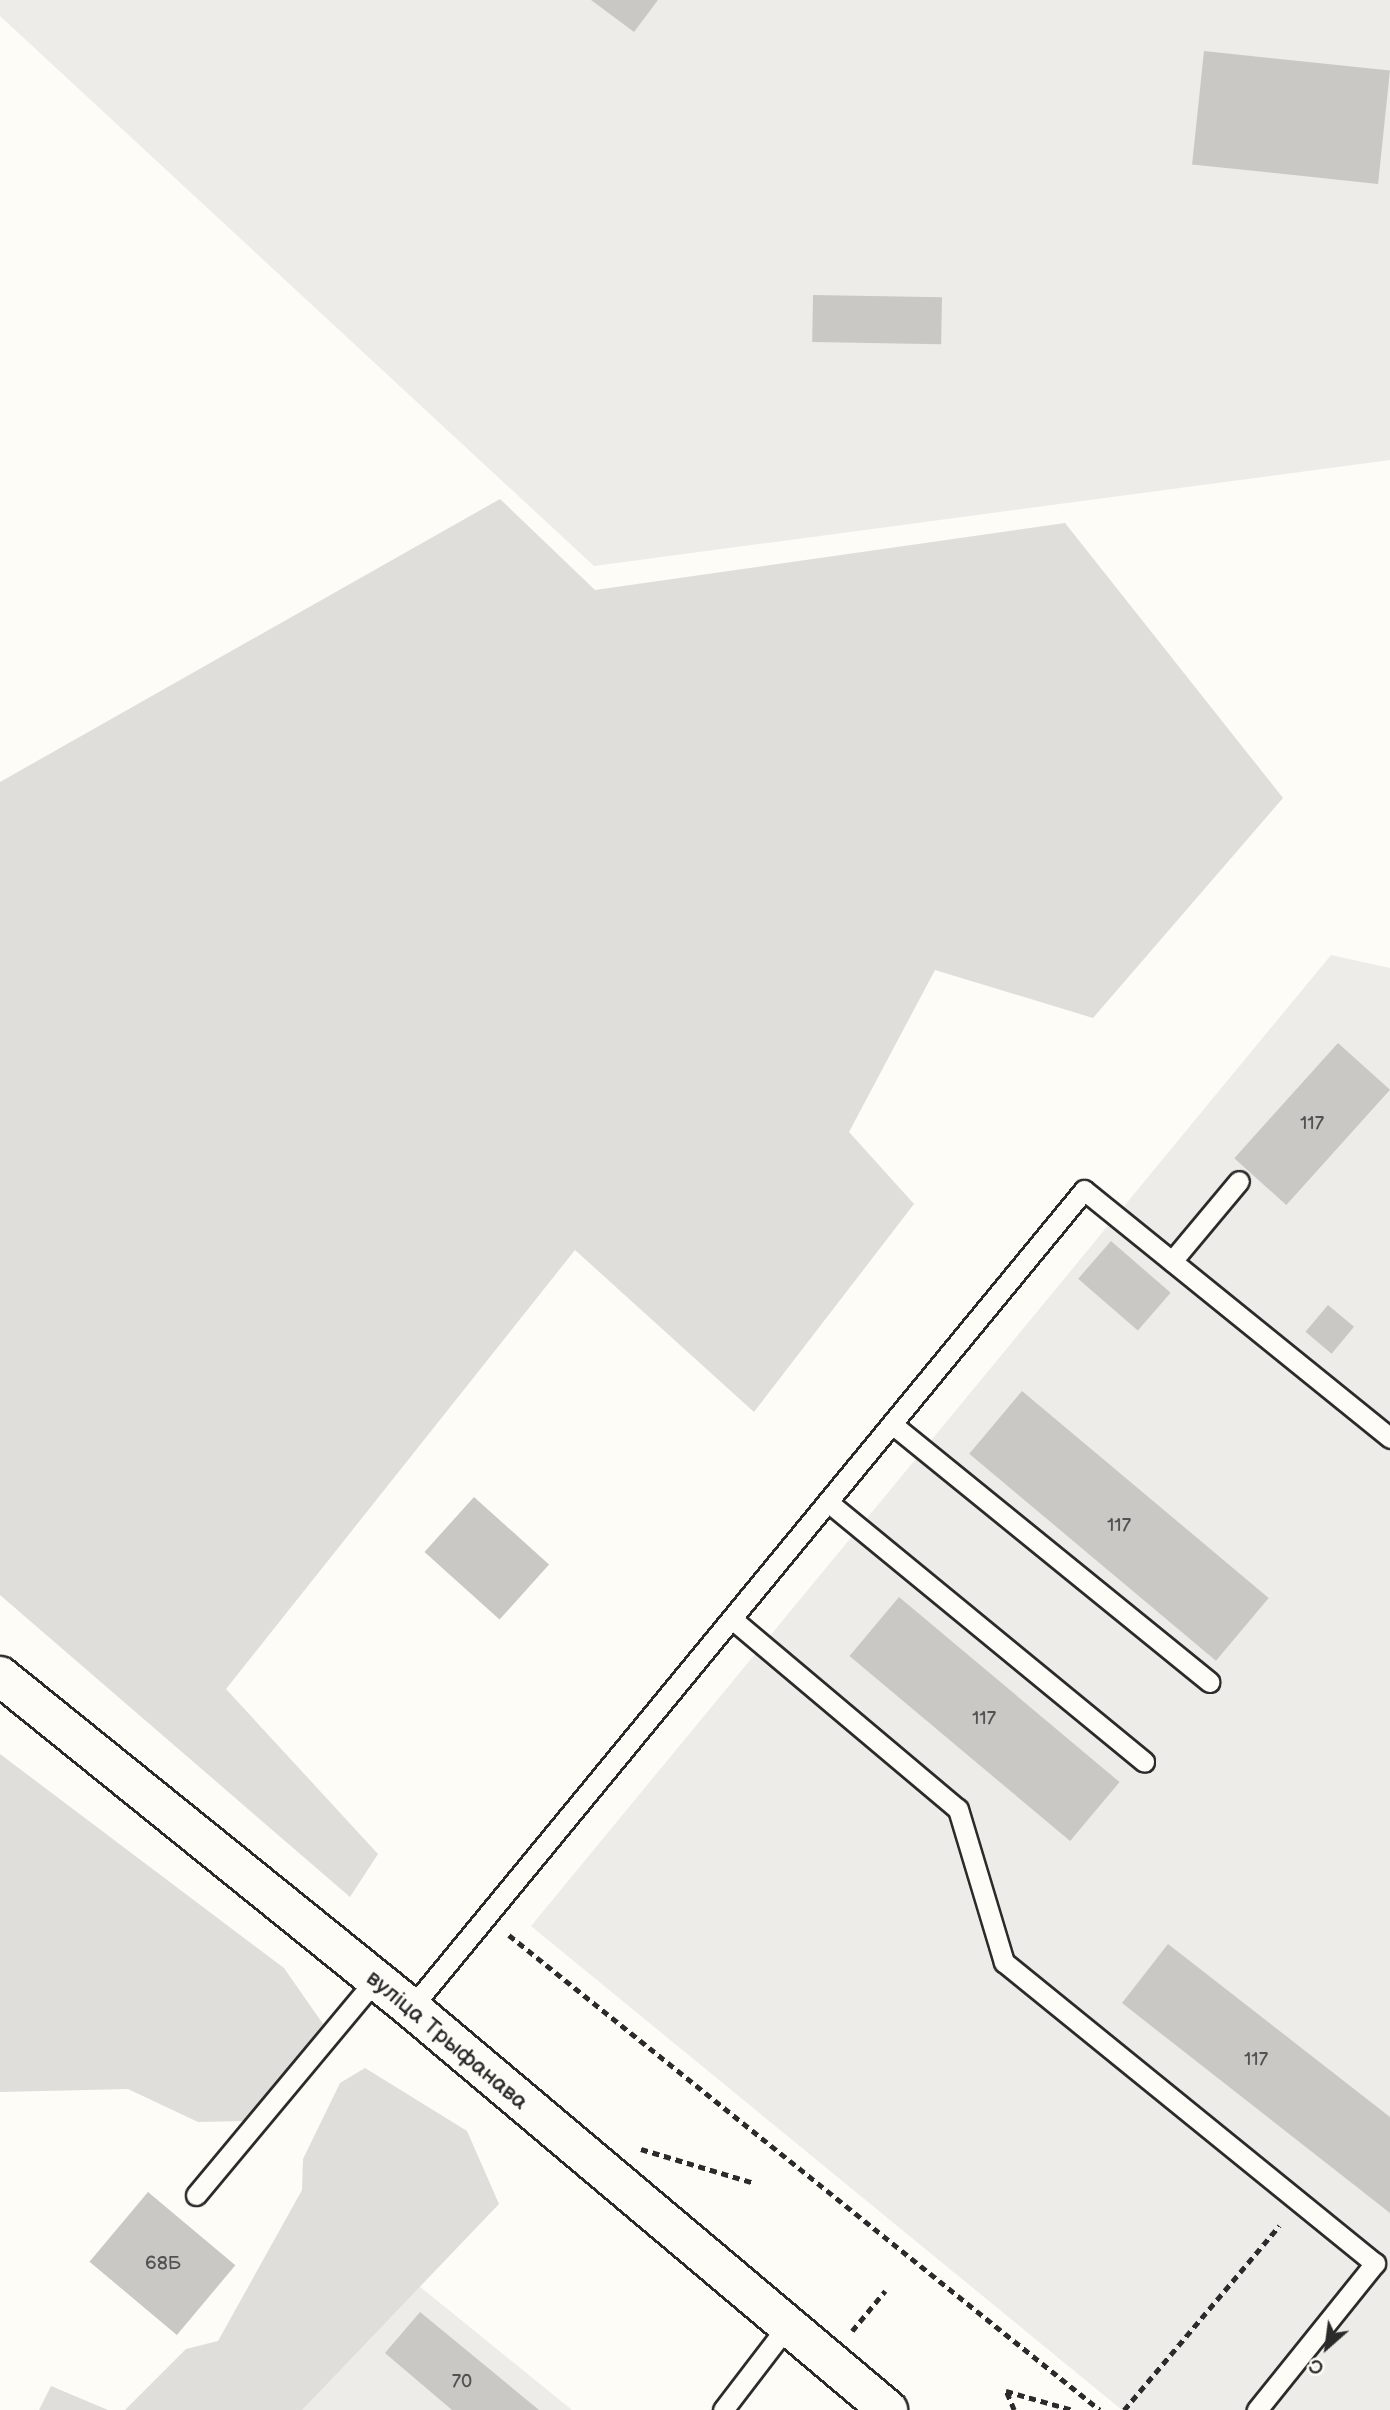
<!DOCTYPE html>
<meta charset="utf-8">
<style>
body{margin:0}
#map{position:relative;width:1390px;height:2410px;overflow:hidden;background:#fdfcf7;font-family:"Balsamiq Sans",sans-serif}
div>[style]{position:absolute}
.built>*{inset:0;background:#edece8}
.green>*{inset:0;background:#dfdeda}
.building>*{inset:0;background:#c9c8c4;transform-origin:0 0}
.path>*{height:4.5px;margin-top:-2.25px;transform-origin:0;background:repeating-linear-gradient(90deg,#2b2b2b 0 7px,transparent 0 12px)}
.roads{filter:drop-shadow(2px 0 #2b2b2b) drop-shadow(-2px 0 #2b2b2b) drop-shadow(0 2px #2b2b2b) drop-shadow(0 -2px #2b2b2b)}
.lane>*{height:19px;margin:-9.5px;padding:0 9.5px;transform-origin:9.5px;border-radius:9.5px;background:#fdfcf7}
.secondary>*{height:38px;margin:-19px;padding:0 19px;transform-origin:19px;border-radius:19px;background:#fdfcf7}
span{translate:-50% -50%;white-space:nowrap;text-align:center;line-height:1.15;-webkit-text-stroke:7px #fdfcf7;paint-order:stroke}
.number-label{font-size:19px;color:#525251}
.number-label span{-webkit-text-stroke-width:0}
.street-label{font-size:23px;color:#2b2b2b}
.north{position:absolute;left:1292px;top:2312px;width:70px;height:70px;-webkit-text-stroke:5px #fdfcf7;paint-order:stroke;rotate:208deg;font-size:19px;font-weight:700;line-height:28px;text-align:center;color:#2b2b2b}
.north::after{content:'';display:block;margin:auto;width:24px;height:32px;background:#2b2b2b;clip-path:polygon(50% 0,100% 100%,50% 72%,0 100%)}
</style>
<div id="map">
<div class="built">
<div style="clip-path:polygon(0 0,1390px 0,1390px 460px,594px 566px,0 16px)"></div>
<div style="clip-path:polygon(1331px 955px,1390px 968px,1390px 2410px,1122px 2410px,531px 1926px)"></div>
<div style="clip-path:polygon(366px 2243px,572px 2410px,203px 2410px)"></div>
</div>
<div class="green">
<div style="clip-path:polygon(500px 499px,595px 590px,1065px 523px,1283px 798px,1093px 1018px,935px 970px,849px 1132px,914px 1204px,754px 1412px,575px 1250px,226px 1689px,378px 1854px,350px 1897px,0 1595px,0 782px)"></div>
<div style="clip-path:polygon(0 1754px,284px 1968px,323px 2024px,245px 2121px,198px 2122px,128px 2089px,0 2092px)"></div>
<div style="clip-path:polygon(365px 2068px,467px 2131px,499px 2204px,302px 2410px,125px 2410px,186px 2349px,218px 2341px,302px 2190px,303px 2159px,340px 2083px)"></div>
<div style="clip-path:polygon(51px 2386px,108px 2410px,39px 2410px)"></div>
</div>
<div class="building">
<div style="clip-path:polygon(591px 0,658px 0,634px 32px)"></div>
<div style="left:1204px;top:51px;width:187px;height:114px;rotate:6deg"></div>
<div style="left:813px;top:295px;width:129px;height:47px;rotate:1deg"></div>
<div style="left:1338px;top:1043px;width:70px;height:155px;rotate:42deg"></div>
<div style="left:1111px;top:1241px;width:79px;height:50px;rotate:41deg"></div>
<div style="left:1328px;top:1305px;width:34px;height:35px;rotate:40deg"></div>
<div style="left:1022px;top:1391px;width:322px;height:82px;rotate:40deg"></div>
<div style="left:474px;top:1497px;width:101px;height:74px;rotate:42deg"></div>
<div style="left:899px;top:1597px;width:288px;height:77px;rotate:40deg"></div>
<div style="clip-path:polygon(1168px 1944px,1390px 2117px,1390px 2213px,1122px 2003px)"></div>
<div style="left:148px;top:2192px;width:114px;height:91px;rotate:40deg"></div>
<div style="clip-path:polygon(420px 2312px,539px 2410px,452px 2410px,385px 2353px)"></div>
</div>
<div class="path">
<div style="left:509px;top:1935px;width:758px;rotate:38.79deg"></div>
<div style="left:641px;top:2149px;width:118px;rotate:16.7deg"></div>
<div style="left:852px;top:2331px;width:52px;rotate:-50.5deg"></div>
<div style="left:1014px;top:2410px;width:21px;rotate:-113deg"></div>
<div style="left:1006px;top:2391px;width:70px;rotate:15.8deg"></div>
<div style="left:1124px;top:2410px;width:241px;rotate:-49.9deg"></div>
</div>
<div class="roads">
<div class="lane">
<div style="left:1172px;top:1261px;width:104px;rotate:-50.1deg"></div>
<div style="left:892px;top:1424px;width:409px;rotate:39.1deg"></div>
<div style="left:828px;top:1502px;width:409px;rotate:39.4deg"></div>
<div style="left:732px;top:1619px;width:295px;rotate:40.1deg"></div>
<div style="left:958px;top:1809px;width:160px;rotate:73.3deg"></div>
<div style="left:1004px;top:1962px;width:478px;rotate:39.1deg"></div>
<div style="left:1375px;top:2263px;width:189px;rotate:128.8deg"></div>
<div style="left:411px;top:2008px;width:1059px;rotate:-50.55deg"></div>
<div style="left:1084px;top:1190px;width:394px;rotate:39deg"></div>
<div style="left:196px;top:2195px;width:280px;rotate:-50.2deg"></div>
<div style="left:723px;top:2410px;width:107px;rotate:-52.6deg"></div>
</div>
<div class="secondary">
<div style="left:0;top:1676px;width:528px;rotate:38.93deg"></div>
<div style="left:411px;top:2008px;width:624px;rotate:40.12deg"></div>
</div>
</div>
<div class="number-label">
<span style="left:1312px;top:1124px">117</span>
<span style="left:1119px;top:1526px">117</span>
<span style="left:984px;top:1719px">117</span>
<span style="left:1256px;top:2060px">117</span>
<span style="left:163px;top:2264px">68Б</span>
<span style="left:462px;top:2382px">70</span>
</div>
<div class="street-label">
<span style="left:447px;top:2040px;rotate:40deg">вуліца Трыфанава</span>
</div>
<div class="north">С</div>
</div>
